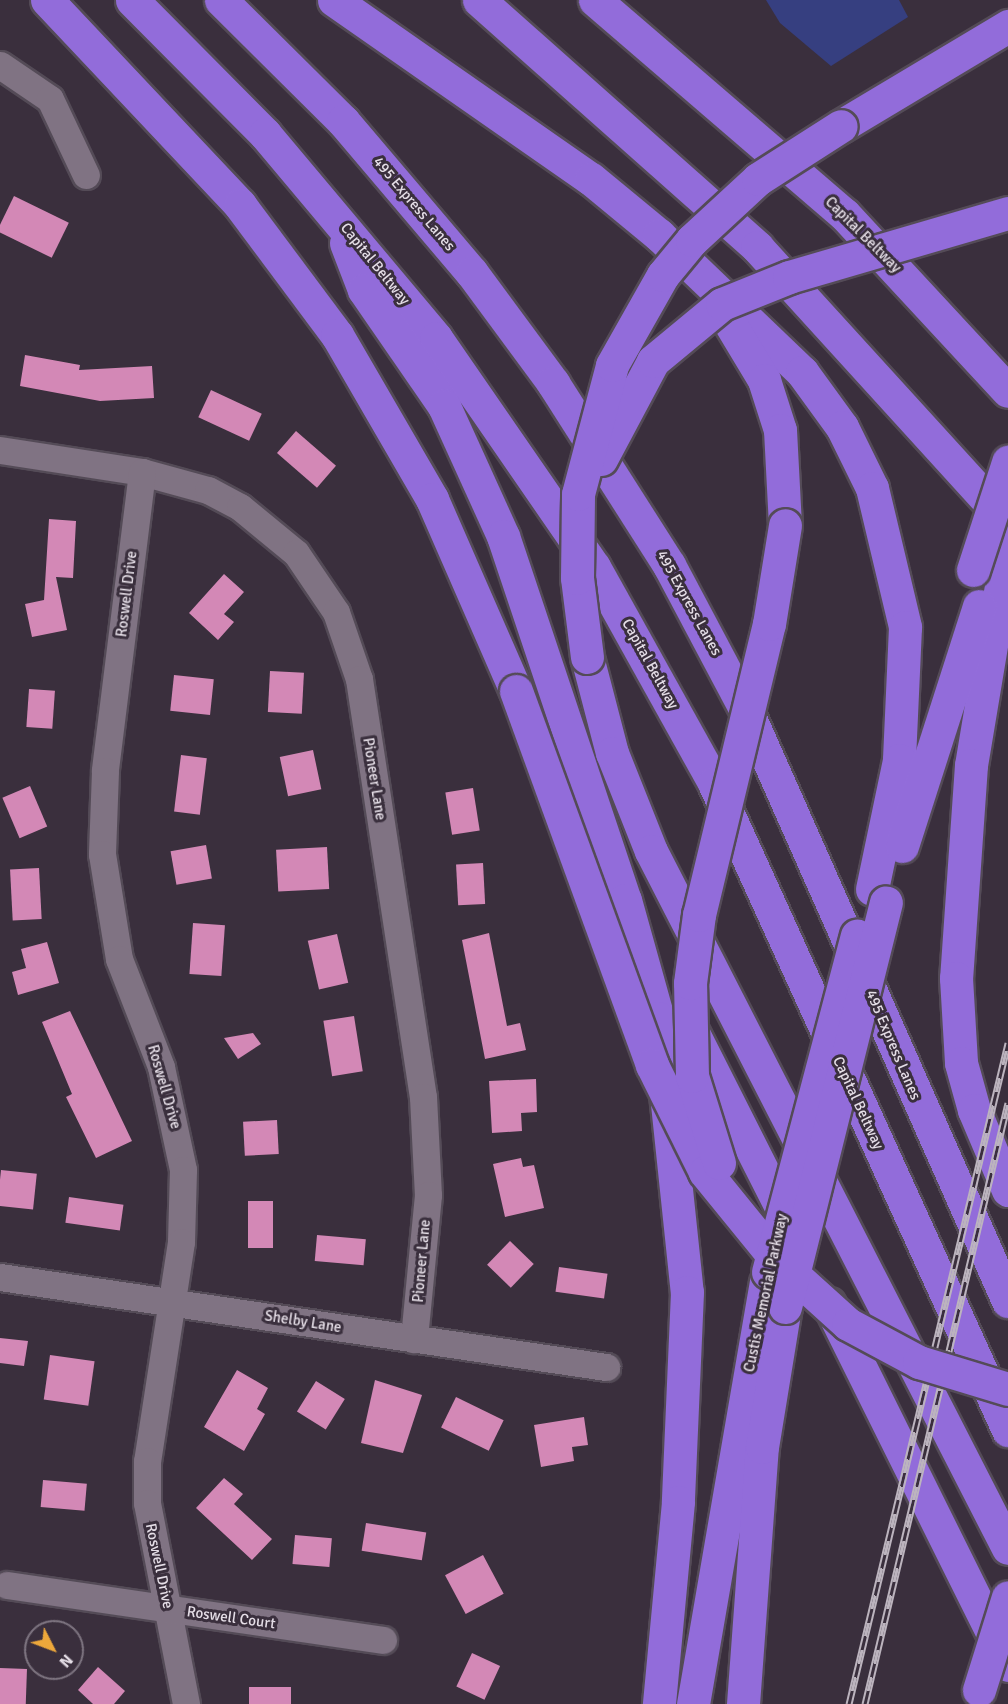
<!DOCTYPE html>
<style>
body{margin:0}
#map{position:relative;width:1008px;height:1704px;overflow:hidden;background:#3a2f3d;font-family:Signika,sans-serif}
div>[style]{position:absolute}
.water>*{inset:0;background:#363f80}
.building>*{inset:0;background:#d388b6;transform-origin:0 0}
.roads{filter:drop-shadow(2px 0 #544b57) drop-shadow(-2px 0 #544b57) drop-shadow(0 2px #544b57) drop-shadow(0 -2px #544b57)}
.minor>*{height:27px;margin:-13.5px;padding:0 13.5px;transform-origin:13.5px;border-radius:13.5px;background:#807383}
.highway>*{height:33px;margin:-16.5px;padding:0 16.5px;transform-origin:16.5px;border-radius:16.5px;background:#926cda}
.rail>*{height:7px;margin-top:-3.5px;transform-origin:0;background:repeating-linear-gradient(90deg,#3a2f3d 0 14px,#bcb4be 0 28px);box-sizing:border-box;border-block:2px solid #bcb4be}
.bridges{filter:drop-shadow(2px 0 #544b57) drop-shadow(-2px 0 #544b57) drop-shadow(0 2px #544b57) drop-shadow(0 -2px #544b57)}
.highway-bridge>*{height:33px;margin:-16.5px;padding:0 16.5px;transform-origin:16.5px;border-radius:16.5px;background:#926cda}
span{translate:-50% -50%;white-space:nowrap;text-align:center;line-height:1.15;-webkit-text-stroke:6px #3a2f3d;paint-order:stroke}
.street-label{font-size:15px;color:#e5dee7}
.north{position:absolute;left:24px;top:1620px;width:60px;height:60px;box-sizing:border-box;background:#3a2f3d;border:2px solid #7e7581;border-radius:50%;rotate:132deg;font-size:16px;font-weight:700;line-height:24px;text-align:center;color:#e5dee7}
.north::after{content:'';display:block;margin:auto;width:21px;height:27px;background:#eda83b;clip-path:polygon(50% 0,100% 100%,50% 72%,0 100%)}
</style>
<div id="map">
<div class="water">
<div style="clip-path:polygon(766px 0,899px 0,908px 17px,831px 66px,780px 23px)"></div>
</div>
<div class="building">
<div style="left:14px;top:196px;width:61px;height:39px;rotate:26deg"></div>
<div style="clip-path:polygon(25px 355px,80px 365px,79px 370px,152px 366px,154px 398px,100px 401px,20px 386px)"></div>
<div style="left:211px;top:390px;width:56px;height:30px;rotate:25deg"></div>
<div style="left:296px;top:431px;width:53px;height:29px;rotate:41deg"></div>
<div style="clip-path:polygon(49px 519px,76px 521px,73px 578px,56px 577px,67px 630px,32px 637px,25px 604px,44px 600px)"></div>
<div style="clip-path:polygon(224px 574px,244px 592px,224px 614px,234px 622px,218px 640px,189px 613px)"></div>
<div style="left:270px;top:671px;width:34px;height:41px;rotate:3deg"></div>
<div style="left:174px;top:675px;width:40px;height:36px;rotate:6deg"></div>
<div style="left:29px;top:689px;width:26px;height:38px;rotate:4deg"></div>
<div style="left:313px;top:750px;width:40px;height:34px;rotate:78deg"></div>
<div style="left:181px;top:755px;width:26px;height:57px;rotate:7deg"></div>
<div style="left:30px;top:786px;width:44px;height:30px;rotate:67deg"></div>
<div style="left:473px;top:788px;width:43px;height:28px;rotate:81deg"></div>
<div style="left:206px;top:845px;width:34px;height:36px;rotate:80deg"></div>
<div style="left:327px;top:847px;width:42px;height:51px;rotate:87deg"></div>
<div style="left:483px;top:863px;width:41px;height:27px;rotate:87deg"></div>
<div style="left:39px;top:868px;width:51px;height:29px;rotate:87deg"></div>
<div style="left:193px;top:923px;width:32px;height:51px;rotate:4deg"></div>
<div style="clip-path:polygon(489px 933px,507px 1026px,520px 1023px,526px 1050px,485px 1059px,462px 940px)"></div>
<div style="left:337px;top:934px;width:50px;height:30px;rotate:77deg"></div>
<div style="clip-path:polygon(47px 942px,59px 983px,18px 995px,12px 972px,26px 968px,21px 949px)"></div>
<div style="clip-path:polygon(70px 1011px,132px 1141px,96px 1158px,66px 1097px,72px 1094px,42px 1022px)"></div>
<div style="left:354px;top:1016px;width:56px;height:31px;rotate:81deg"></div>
<div style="clip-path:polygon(253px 1033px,261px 1044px,238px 1059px,224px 1038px)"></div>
<div style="clip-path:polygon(536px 1079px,537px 1112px,521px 1113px,522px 1131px,492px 1133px,489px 1081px)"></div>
<div style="left:277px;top:1120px;width:34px;height:34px;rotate:87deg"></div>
<div style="clip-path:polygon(521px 1158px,523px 1167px,534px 1165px,544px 1208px,505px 1217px,493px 1164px)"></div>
<div style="left:1px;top:1170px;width:36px;height:36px;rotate:6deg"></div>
<div style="left:69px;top:1197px;width:55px;height:26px;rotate:8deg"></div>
<div style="left:248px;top:1201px;width:25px;height:47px"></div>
<div style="left:317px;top:1235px;width:49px;height:26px;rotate:5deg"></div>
<div style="left:510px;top:1241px;width:33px;height:33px;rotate:44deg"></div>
<div style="left:559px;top:1267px;width:49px;height:25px;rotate:8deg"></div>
<div style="clip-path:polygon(0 1338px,28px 1341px,24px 1366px,0 1363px)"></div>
<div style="left:50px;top:1355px;width:45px;height:45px;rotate:8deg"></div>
<div style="clip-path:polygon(237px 1370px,268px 1388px,257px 1409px,265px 1414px,244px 1451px,204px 1427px)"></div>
<div style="clip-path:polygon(375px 1380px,422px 1395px,403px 1453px,361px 1443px)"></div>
<div style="left:316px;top:1381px;width:34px;height:36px;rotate:32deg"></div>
<div style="left:456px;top:1397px;width:53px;height:34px;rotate:26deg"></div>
<div style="clip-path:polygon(584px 1417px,588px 1445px,572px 1447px,574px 1461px,541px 1467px,534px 1425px)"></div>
<div style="clip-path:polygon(224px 1478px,243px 1494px,234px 1504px,272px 1539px,252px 1560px,196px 1508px)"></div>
<div style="left:43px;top:1480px;width:44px;height:27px;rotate:5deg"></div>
<div style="left:366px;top:1523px;width:61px;height:28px;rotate:9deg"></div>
<div style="left:295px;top:1535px;width:37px;height:29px;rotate:5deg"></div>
<div style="left:483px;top:1555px;width:44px;height:43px;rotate:62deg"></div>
<div style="left:472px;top:1653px;width:31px;height:37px;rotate:25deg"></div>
<div style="clip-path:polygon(98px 1667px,125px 1691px,114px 1704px,93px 1704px,78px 1690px)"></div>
<div style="left:0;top:1668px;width:27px;height:36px;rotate:2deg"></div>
<div style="left:291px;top:1687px;width:17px;height:42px;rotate:90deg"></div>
</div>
<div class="roads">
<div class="minor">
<div style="left:0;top:65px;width:60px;rotate:34.2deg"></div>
<div style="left:50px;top:99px;width:84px;rotate:64.7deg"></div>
<div style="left:0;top:450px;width:144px;rotate:8.8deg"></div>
<div style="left:142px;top:472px;width:68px;rotate:15.3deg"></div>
<div style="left:208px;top:490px;width:36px;rotate:28deg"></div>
<div style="left:240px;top:507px;width:72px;rotate:39.4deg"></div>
<div style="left:296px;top:553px;width:71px;rotate:55.9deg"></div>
<div style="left:336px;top:612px;width:71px;rotate:71.1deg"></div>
<div style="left:359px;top:679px;width:423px;rotate:81.3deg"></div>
<div style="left:423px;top:1097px;width:98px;rotate:87.1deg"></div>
<div style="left:428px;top:1195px;width:145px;rotate:95.6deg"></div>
<div style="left:142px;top:472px;width:301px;rotate:97.1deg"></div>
<div style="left:105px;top:771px;width:83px;rotate:92.1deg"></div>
<div style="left:102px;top:854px;width:106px;rotate:80.8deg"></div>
<div style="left:119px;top:959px;width:116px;rotate:68.7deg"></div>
<div style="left:161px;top:1067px;width:105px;rotate:77.9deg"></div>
<div style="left:183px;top:1170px;width:72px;rotate:91.6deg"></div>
<div style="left:181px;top:1242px;width:222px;rotate:98.8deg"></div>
<div style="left:147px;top:1461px;width:42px;rotate:90deg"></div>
<div style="left:147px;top:1503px;width:205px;rotate:79deg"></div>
<div style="left:0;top:1277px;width:613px;rotate:8.45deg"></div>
<div style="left:7px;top:1585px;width:380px;rotate:8.3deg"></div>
</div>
<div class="highway">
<div style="left:47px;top:0;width:282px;rotate:46.7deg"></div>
<div style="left:240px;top:205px;width:162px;rotate:53.3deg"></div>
<div style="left:337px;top:335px;width:190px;rotate:59.9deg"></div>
<div style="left:432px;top:499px;width:210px;rotate:66.4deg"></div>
<div style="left:132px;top:0;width:189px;rotate:45.2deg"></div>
<div style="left:265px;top:134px;width:266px;rotate:50deg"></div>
<div style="left:436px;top:338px;width:278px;rotate:55.4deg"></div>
<div style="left:594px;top:567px;width:247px;rotate:60.9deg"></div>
<div style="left:714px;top:783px;width:711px;rotate:65.56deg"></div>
<div style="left:221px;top:0;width:172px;rotate:44.8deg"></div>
<div style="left:343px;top:121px;width:199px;rotate:49.7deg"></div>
<div style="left:472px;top:273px;width:137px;rotate:53.6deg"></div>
<div style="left:553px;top:383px;width:216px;rotate:57.5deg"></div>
<div style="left:669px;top:565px;width:171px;rotate:62.1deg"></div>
<div style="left:749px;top:716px;width:640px;rotate:66.12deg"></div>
<div style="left:334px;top:0;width:313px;rotate:34.9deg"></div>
<div style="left:591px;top:179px;width:88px;rotate:39.5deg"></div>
<div style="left:659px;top:235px;width:198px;rotate:43.8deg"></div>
<div style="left:802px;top:372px;width:68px;rotate:54deg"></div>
<div style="left:842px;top:427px;width:68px;rotate:63.8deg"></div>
<div style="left:872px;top:488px;width:143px;rotate:76.6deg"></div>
<div style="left:905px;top:627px;width:133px;rotate:92.6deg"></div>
<div style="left:899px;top:760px;width:132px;rotate:101.8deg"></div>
<div style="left:479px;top:0;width:372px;rotate:41.6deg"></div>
<div style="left:757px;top:247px;width:373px;rotate:47.7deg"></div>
<div style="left:595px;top:0;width:328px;rotate:40.7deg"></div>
<div style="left:844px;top:214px;width:241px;rotate:47.2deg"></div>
<div style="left:841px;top:126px;width:195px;rotate:-30.9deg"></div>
<div style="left:346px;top:243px;width:50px;rotate:69deg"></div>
<div style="left:364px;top:290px;width:141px;rotate:55.4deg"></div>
<div style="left:444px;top:406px;width:143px;rotate:65.6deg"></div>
<div style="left:503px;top:536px;width:384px;rotate:71.5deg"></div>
<div style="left:625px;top:900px;width:123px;rotate:74.4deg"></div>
<div style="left:658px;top:1018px;width:276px;rotate:84deg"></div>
<div style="left:687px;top:1292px;width:210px;rotate:92.5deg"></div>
<div style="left:678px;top:1502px;width:203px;rotate:95.4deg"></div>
<div style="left:722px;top:310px;width:82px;rotate:59deg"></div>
<div style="left:764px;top:380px;width:52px;rotate:72.3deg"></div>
<div style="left:780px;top:430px;width:95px;rotate:87deg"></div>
<div style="left:1008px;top:544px;width:224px;rotate:99.5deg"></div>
<div style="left:971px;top:765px;width:214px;rotate:94deg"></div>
<div style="left:956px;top:978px;width:85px;rotate:86.6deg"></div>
<div style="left:961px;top:1063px;width:49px;rotate:74.5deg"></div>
<div style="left:974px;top:1110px;width:87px;rotate:67deg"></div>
<div style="left:587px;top:657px;width:99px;rotate:75.4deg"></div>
<div style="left:612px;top:753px;width:105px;rotate:68.3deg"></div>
<div style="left:651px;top:851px;width:783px;rotate:62.88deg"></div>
<div style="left:902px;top:846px;width:252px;rotate:-72.2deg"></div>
<div style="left:688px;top:1023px;width:233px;rotate:63.2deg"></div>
<div style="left:829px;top:1304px;width:403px;rotate:63.6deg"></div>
<div style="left:693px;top:1704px;width:428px;rotate:-80.2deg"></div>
<div style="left:743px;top:1704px;width:258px;rotate:-85.8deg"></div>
<div style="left:762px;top:1447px;width:142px;rotate:-80.7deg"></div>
</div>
</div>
<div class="rail">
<div style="left:849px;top:1704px;width:680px;rotate:-76.47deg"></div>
<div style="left:865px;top:1704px;width:618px;rotate:-76.62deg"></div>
</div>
<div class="bridges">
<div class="highway-bridge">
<div style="left:601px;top:459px;width:111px;rotate:-62deg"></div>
<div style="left:653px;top:361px;width:89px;rotate:-39.6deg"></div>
<div style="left:722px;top:304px;width:72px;rotate:-21.9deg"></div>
<div style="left:789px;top:277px;width:228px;rotate:-16.3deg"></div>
<div style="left:973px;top:570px;width:114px;rotate:-72deg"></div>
<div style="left:587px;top:657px;width:80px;rotate:-97.2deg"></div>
<div style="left:577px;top:578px;width:84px;rotate:-89.3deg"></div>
<div style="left:578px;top:494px;width:133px;rotate:-75.2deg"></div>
<div style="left:612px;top:365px;width:103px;rotate:-60.5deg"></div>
<div style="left:663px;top:275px;width:45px;rotate:-50.4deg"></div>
<div style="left:692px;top:240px;width:90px;rotate:-42.7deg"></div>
<div style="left:758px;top:179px;width:98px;rotate:-32.6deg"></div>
<div style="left:516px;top:691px;width:398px;rotate:70deg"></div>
<div style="left:652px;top:1065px;width:119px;rotate:63.6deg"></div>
<div style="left:705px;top:1172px;width:111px;rotate:50.9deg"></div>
<div style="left:775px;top:1258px;width:98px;rotate:42.1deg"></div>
<div style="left:848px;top:1324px;width:81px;rotate:28.2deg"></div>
<div style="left:919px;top:1362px;width:93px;rotate:16.9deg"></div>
<div style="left:719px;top:1163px;width:91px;rotate:-107.2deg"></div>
<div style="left:692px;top:1076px;width:93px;rotate:-91.2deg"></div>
<div style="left:690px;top:983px;width:69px;rotate:-82.5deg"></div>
<div style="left:699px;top:915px;width:299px;rotate:-76.5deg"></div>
<div style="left:769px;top:624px;width:100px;rotate:-80.8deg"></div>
<div style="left:768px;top:1272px;width:348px;rotate:-75.2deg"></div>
<div style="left:785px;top:1307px;width:417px;rotate:-76deg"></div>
<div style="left:979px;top:1690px;width:97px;rotate:-72.7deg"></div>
</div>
</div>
<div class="street-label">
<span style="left:414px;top:204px;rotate:50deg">495 Express Lanes</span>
<span style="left:863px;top:235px;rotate:45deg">Capital Beltway</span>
<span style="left:375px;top:264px;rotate:51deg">Capital Beltway</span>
<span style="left:127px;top:594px;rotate:-83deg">Roswell Drive</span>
<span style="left:689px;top:603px;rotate:61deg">495 Express Lanes</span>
<span style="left:650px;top:664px;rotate:61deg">Capital Beltway</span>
<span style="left:374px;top:779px;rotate:81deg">Pioneer Lane</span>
<span style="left:893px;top:1045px;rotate:67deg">495 Express Lanes</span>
<span style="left:164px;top:1087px;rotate:74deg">Roswell Drive</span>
<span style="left:858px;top:1103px;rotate:65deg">Capital Beltway</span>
<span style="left:422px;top:1261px;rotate:-85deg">Pioneer Lane</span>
<span style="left:766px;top:1293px;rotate:-78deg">Custis Memorial Parkway</span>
<span style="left:303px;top:1322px;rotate:9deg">Shelby Lane</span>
<span style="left:159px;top:1566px;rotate:78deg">Roswell Drive</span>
<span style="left:231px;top:1618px;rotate:8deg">Roswell Court</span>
</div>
<div class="north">N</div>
</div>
